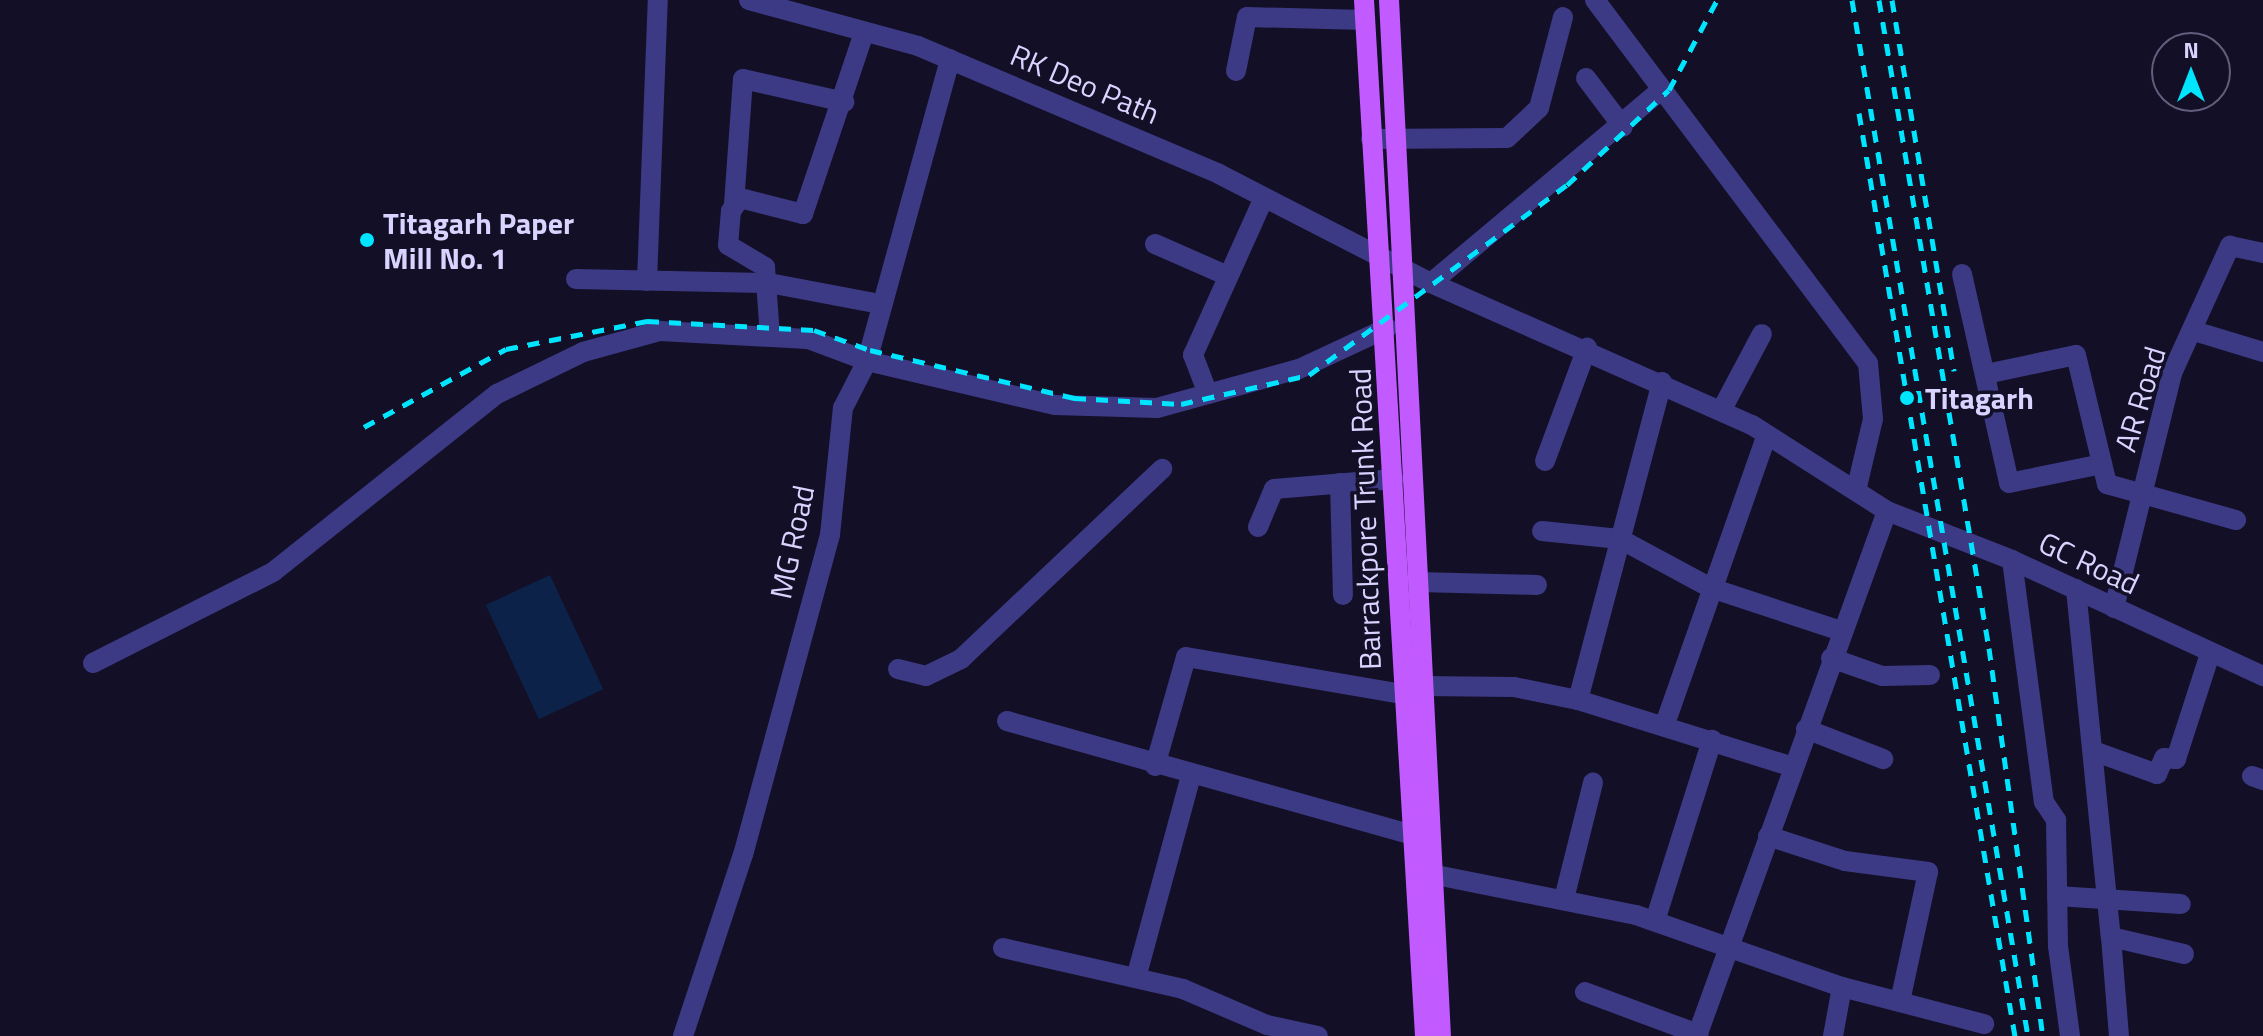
<!DOCTYPE html>
<style>
body{margin:0}
#map{position:relative;width:2263px;height:1036px;overflow:hidden;background:#130f26;font-family:"Titillium Web",sans-serif}
div>[style]{position:absolute}
.water>*{inset:0;background:#0c2248;transform-origin:0 0}
.minor>*{height:20px;margin:-10px;padding:0 10px;transform-origin:10px;border-radius:10px;background:#3d3a85}
.major>*{height:20px;margin:-10px;padding:0 10px;transform-origin:10px;border-radius:10px;background:#c25bff}
.rail>*{height:5px;margin-top:-2.5px;transform-origin:0;background:repeating-linear-gradient(90deg,#00e5ff 0 12px,transparent 0 22px)}
.dots>*{width:22px;height:22px;translate:-50% -50%;box-sizing:border-box;border:4px solid #130f26;border-radius:50%}
span{translate:-50% -50%;white-space:nowrap;text-align:center;line-height:1.15;-webkit-text-stroke:7px #130f26;paint-order:stroke}
.street-label{font-size:30px;color:#d9d4ff}
.poi-label{font-size:30px;color:#d9d4ff;font-weight:700}
.left{translate:0 -50%;text-align:left}
.north{position:absolute;left:2151px;top:32px;width:80px;height:80px;box-sizing:border-box;background:#130f26;border:2px solid #625e7d;border-radius:50%;rotate:0deg;font-size:22px;font-weight:700;line-height:32px;text-align:center;color:#d9d4ff}
.north::after{content:'';display:block;margin:auto;width:28px;height:36px;background:#00e5ff;clip-path:polygon(50% 0,100% 100%,50% 72%,0 100%)}
</style>
<div id="map">
<div class="water">
<div style="left:550px;top:575px;width:126px;height:71px;rotate:65deg"></div>
</div>
<div class="minor">
<div style="left:749px;top:0;width:175px;rotate:15.2deg"></div>
<div style="left:918px;top:46px;width:327px;rotate:23deg"></div>
<div style="left:1219px;top:174px;width:238px;rotate:27.2deg"></div>
<div style="left:1431px;top:283px;width:351px;rotate:23.9deg"></div>
<div style="left:1752px;top:425px;width:160px;rotate:32.5deg"></div>
<div style="left:1887px;top:511px;width:134px;rotate:21.4deg"></div>
<div style="left:2012px;top:560px;width:277px;rotate:24.8deg"></div>
<div style="left:1595px;top:0;width:454px;rotate:53.1deg"></div>
<div style="left:1868px;top:363px;width:56px;rotate:84.9deg"></div>
<div style="left:1873px;top:419px;width:74px;rotate:103.3deg"></div>
<div style="left:1236px;top:71px;width:55px;rotate:-78.5deg"></div>
<div style="left:1247px;top:17px;width:118px;rotate:1.5deg"></div>
<div style="left:1586px;top:78px;width:61px;rotate:52.9deg"></div>
<div style="left:1371px;top:139px;width:136px;rotate:-0.4deg"></div>
<div style="left:1507px;top:138px;width:44px;rotate:-43.2deg"></div>
<div style="left:1539px;top:108px;width:94px;rotate:-75.2deg"></div>
<div style="left:734px;top:204px;width:125px;rotate:-85.9deg"></div>
<div style="left:743px;top:79px;width:104px;rotate:12.8deg"></div>
<div style="left:1155px;top:244px;width:80px;rotate:23.7deg"></div>
<div style="left:1962px;top:274px;width:214px;rotate:77.3deg"></div>
<div style="left:2009px;top:483px;width:95px;rotate:-11.5deg"></div>
<div style="left:576px;top:279px;width:193px;rotate:1.2deg"></div>
<div style="left:769px;top:283px;width:113px;rotate:10.7deg"></div>
<div style="left:647px;top:281px;width:281px;rotate:-87.8deg"></div>
<div style="left:1431px;top:283px;width:297px;rotate:-40deg"></div>
<div style="left:2194px;top:331px;width:72px;rotate:16.9deg"></div>
<div style="left:770px;top:337px;width:70px;rotate:-94.1deg"></div>
<div style="left:765px;top:267px;width:43px;rotate:-149.3deg"></div>
<div style="left:728px;top:245px;width:34px;rotate:-85deg"></div>
<div style="left:731px;top:211px;width:16px;rotate:-55deg"></div>
<div style="left:740px;top:198px;width:65px;rotate:14.3deg"></div>
<div style="left:803px;top:214px;width:191px;rotate:-71.4deg"></div>
<div style="left:1986px;top:374px;width:92px;rotate:-11.9deg"></div>
<div style="left:2076px;top:355px;width:133px;rotate:76.5deg"></div>
<div style="left:2107px;top:484px;width:134px;rotate:15.6deg"></div>
<div style="left:1208px;top:394px;width:42px;rotate:-111deg"></div>
<div style="left:1193px;top:355px;width:172px;rotate:-65.7deg"></div>
<div style="left:1721px;top:411px;width:87px;rotate:-62deg"></div>
<div style="left:1545px;top:461px;width:121px;rotate:-69.6deg"></div>
<div style="left:1340px;top:483px;width:112px;rotate:88.5deg"></div>
<div style="left:1258px;top:527px;width:41px;rotate:-67.2deg"></div>
<div style="left:1274px;top:489px;width:120px;rotate:-4.8deg"></div>
<div style="left:1542px;top:531px;width:78px;rotate:5.9deg"></div>
<div style="left:1620px;top:539px;width:103px;rotate:28.3deg"></div>
<div style="left:1711px;top:588px;width:137px;rotate:18.3deg"></div>
<div style="left:2012px;top:560px;width:244px;rotate:82.5deg"></div>
<div style="left:2044px;top:802px;width:22px;rotate:56deg"></div>
<div style="left:2056px;top:820px;width:126px;rotate:89.1deg"></div>
<div style="left:2058px;top:946px;width:91px;rotate:82.4deg"></div>
<div style="left:1418px;top:582px;width:119px;rotate:1.4deg"></div>
<div style="left:2076px;top:589px;width:350px;rotate:84.3deg"></div>
<div style="left:2111px;top:937px;width:75px;rotate:13.1deg"></div>
<div style="left:2114px;top:608px;width:242px;rotate:-76.1deg"></div>
<div style="left:2172px;top:373px;width:140px;rotate:-65.5deg"></div>
<div style="left:2230px;top:246px;width:34px;rotate:12deg"></div>
<div style="left:1831px;top:658px;width:54px;rotate:19.4deg"></div>
<div style="left:1882px;top:676px;width:48px;rotate:-1.2deg"></div>
<div style="left:93px;top:663px;width:202px;rotate:-26.8deg"></div>
<div style="left:273px;top:572px;width:286px;rotate:-38.5deg"></div>
<div style="left:497px;top:394px;width:96px;rotate:-26deg"></div>
<div style="left:583px;top:352px;width:80px;rotate:-15.3deg"></div>
<div style="left:660px;top:331px;width:148px;rotate:3.1deg"></div>
<div style="left:808px;top:339px;width:63px;rotate:20.4deg"></div>
<div style="left:867px;top:361px;width:193px;rotate:13.2deg"></div>
<div style="left:1055px;top:405px;width:102px;rotate:1.7deg"></div>
<div style="left:1157px;top:408px;width:147px;rotate:-15.4deg"></div>
<div style="left:1299px;top:369px;width:97px;rotate:-25deg"></div>
<div style="left:898px;top:669px;width:29px;rotate:14deg"></div>
<div style="left:926px;top:676px;width:39px;rotate:-26deg"></div>
<div style="left:961px;top:659px;width:277px;rotate:-43.4deg"></div>
<div style="left:1421px;top:686px;width:93px;rotate:0.6deg"></div>
<div style="left:1514px;top:687px;width:65px;rotate:11.5deg"></div>
<div style="left:1578px;top:700px;width:225px;rotate:17.3deg"></div>
<div style="left:1578px;top:700px;width:329px;rotate:-75.2deg"></div>
<div style="left:1007px;top:721px;width:421px;rotate:15.7deg"></div>
<div style="left:1665px;top:724px;width:306px;rotate:-70.6deg"></div>
<div style="left:1806px;top:729px;width:83px;rotate:21.3deg"></div>
<div style="left:2096px;top:752px;width:65px;rotate:19.8deg"></div>
<div style="left:2157px;top:774px;width:17px;rotate:-66deg"></div>
<div style="left:2164px;top:758px;width:12px;rotate:5deg"></div>
<div style="left:2176px;top:759px;width:110px;rotate:-72.1deg"></div>
<div style="left:1155px;top:766px;width:113px;rotate:-74.1deg"></div>
<div style="left:1186px;top:657px;width:220px;rotate:9.7deg"></div>
<div style="left:2252px;top:776px;width:12px;rotate:20deg"></div>
<div style="left:1768px;top:836px;width:81px;rotate:18deg"></div>
<div style="left:1845px;top:861px;width:84px;rotate:7.5deg"></div>
<div style="left:1928px;top:872px;width:133px;rotate:102.2deg"></div>
<div style="left:1431px;top:874px;width:209px;rotate:11.3deg"></div>
<div style="left:1636px;top:915px;width:218px;rotate:19.3deg"></div>
<div style="left:1842px;top:987px;width:147px;rotate:14.6deg"></div>
<div style="left:2057px;top:896px;width:124px;rotate:3.7deg"></div>
<div style="left:1564px;top:899px;width:120px;rotate:-76deg"></div>
<div style="left:1655px;top:921px;width:190px;rotate:-72.5deg"></div>
<div style="left:2111px;top:937px;width:99px;rotate:85.4deg"></div>
<div style="left:1003px;top:948px;width:185px;rotate:12.8deg"></div>
<div style="left:1183px;top:989px;width:91px;rotate:23.2deg"></div>
<div style="left:1267px;top:1025px;width:52px;rotate:12.2deg"></div>
<div style="left:1136px;top:978px;width:210px;rotate:-74.8deg"></div>
<div style="left:1585px;top:992px;width:121px;rotate:20.4deg"></div>
<div style="left:683px;top:1036px;width:191px;rotate:-71.7deg"></div>
<div style="left:743px;top:855px;width:332px;rotate:-74.8deg"></div>
<div style="left:830px;top:535px;width:128px;rotate:-84.2deg"></div>
<div style="left:843px;top:408px;width:53px;rotate:-62.9deg"></div>
<div style="left:867px;top:361px;width:313px;rotate:-74.6deg"></div>
<div style="left:1697px;top:1036px;width:558px;rotate:-70.1deg"></div>
<div style="left:1833px;top:1036px;width:50px;rotate:-79.6deg"></div>
</div>
<div class="major">
<div style="left:1364px;top:0;width:1038px;rotate:86.63deg"></div>
<div style="left:1389px;top:0;width:1037px;rotate:87.13deg"></div>
</div>
<div class="rail">
<div style="left:1852px;top:0;width:1051px;rotate:80.36deg"></div>
<div style="left:1879px;top:0;width:657px;rotate:80.37deg"></div>
<div style="left:1989px;top:648px;width:392px;rotate:82.1deg"></div>
<div style="left:1892px;top:0;width:376px;rotate:80.5deg"></div>
<div style="left:1859px;top:113px;width:936px;rotate:80.41deg"></div>
<div style="left:364px;top:427px;width:162px;rotate:-28.8deg"></div>
<div style="left:506px;top:349px;width:144px;rotate:-11.2deg"></div>
<div style="left:647px;top:321px;width:167px;rotate:3.1deg"></div>
<div style="left:814px;top:330px;width:59px;rotate:19.7deg"></div>
<div style="left:870px;top:350px;width:210px;rotate:13.2deg"></div>
<div style="left:1074px;top:398px;width:107px;rotate:3.2deg"></div>
<div style="left:1181px;top:404px;width:131px;rotate:-12.8deg"></div>
<div style="left:1309px;top:375px;width:320px;rotate:-36.4deg"></div>
<div style="left:1567px;top:185px;width:139px;rotate:-43deg"></div>
<div style="left:1669px;top:90px;width:102px;rotate:-61.9deg"></div>
</div>
<div class="dots">
<div style="left:367px;top:240px;background:#00e5ff"></div>
<div style="left:1907px;top:398px;background:#00e5ff"></div>
</div>
<div class="street-label">
<span style="left:1085px;top:84px;rotate:23deg">RK Deo Path</span>
<span style="left:2140px;top:399px;rotate:-73deg">AR Road</span>
<span style="left:1365px;top:519px;rotate:-92deg">Barrackpore Trunk Road</span>
<span style="left:792px;top:542px;rotate:-78deg">MG Road</span>
<span style="left:2089px;top:563px;rotate:25deg">GC Road</span>
</div>
<div class="poi-label">
<span class="left" style="left:383px;top:240px">Titagarh Paper<br>Mill No. 1</span>
<span class="left" style="left:1925px;top:398px">Titagarh</span>
</div>
<div class="north">N</div>
</div>
